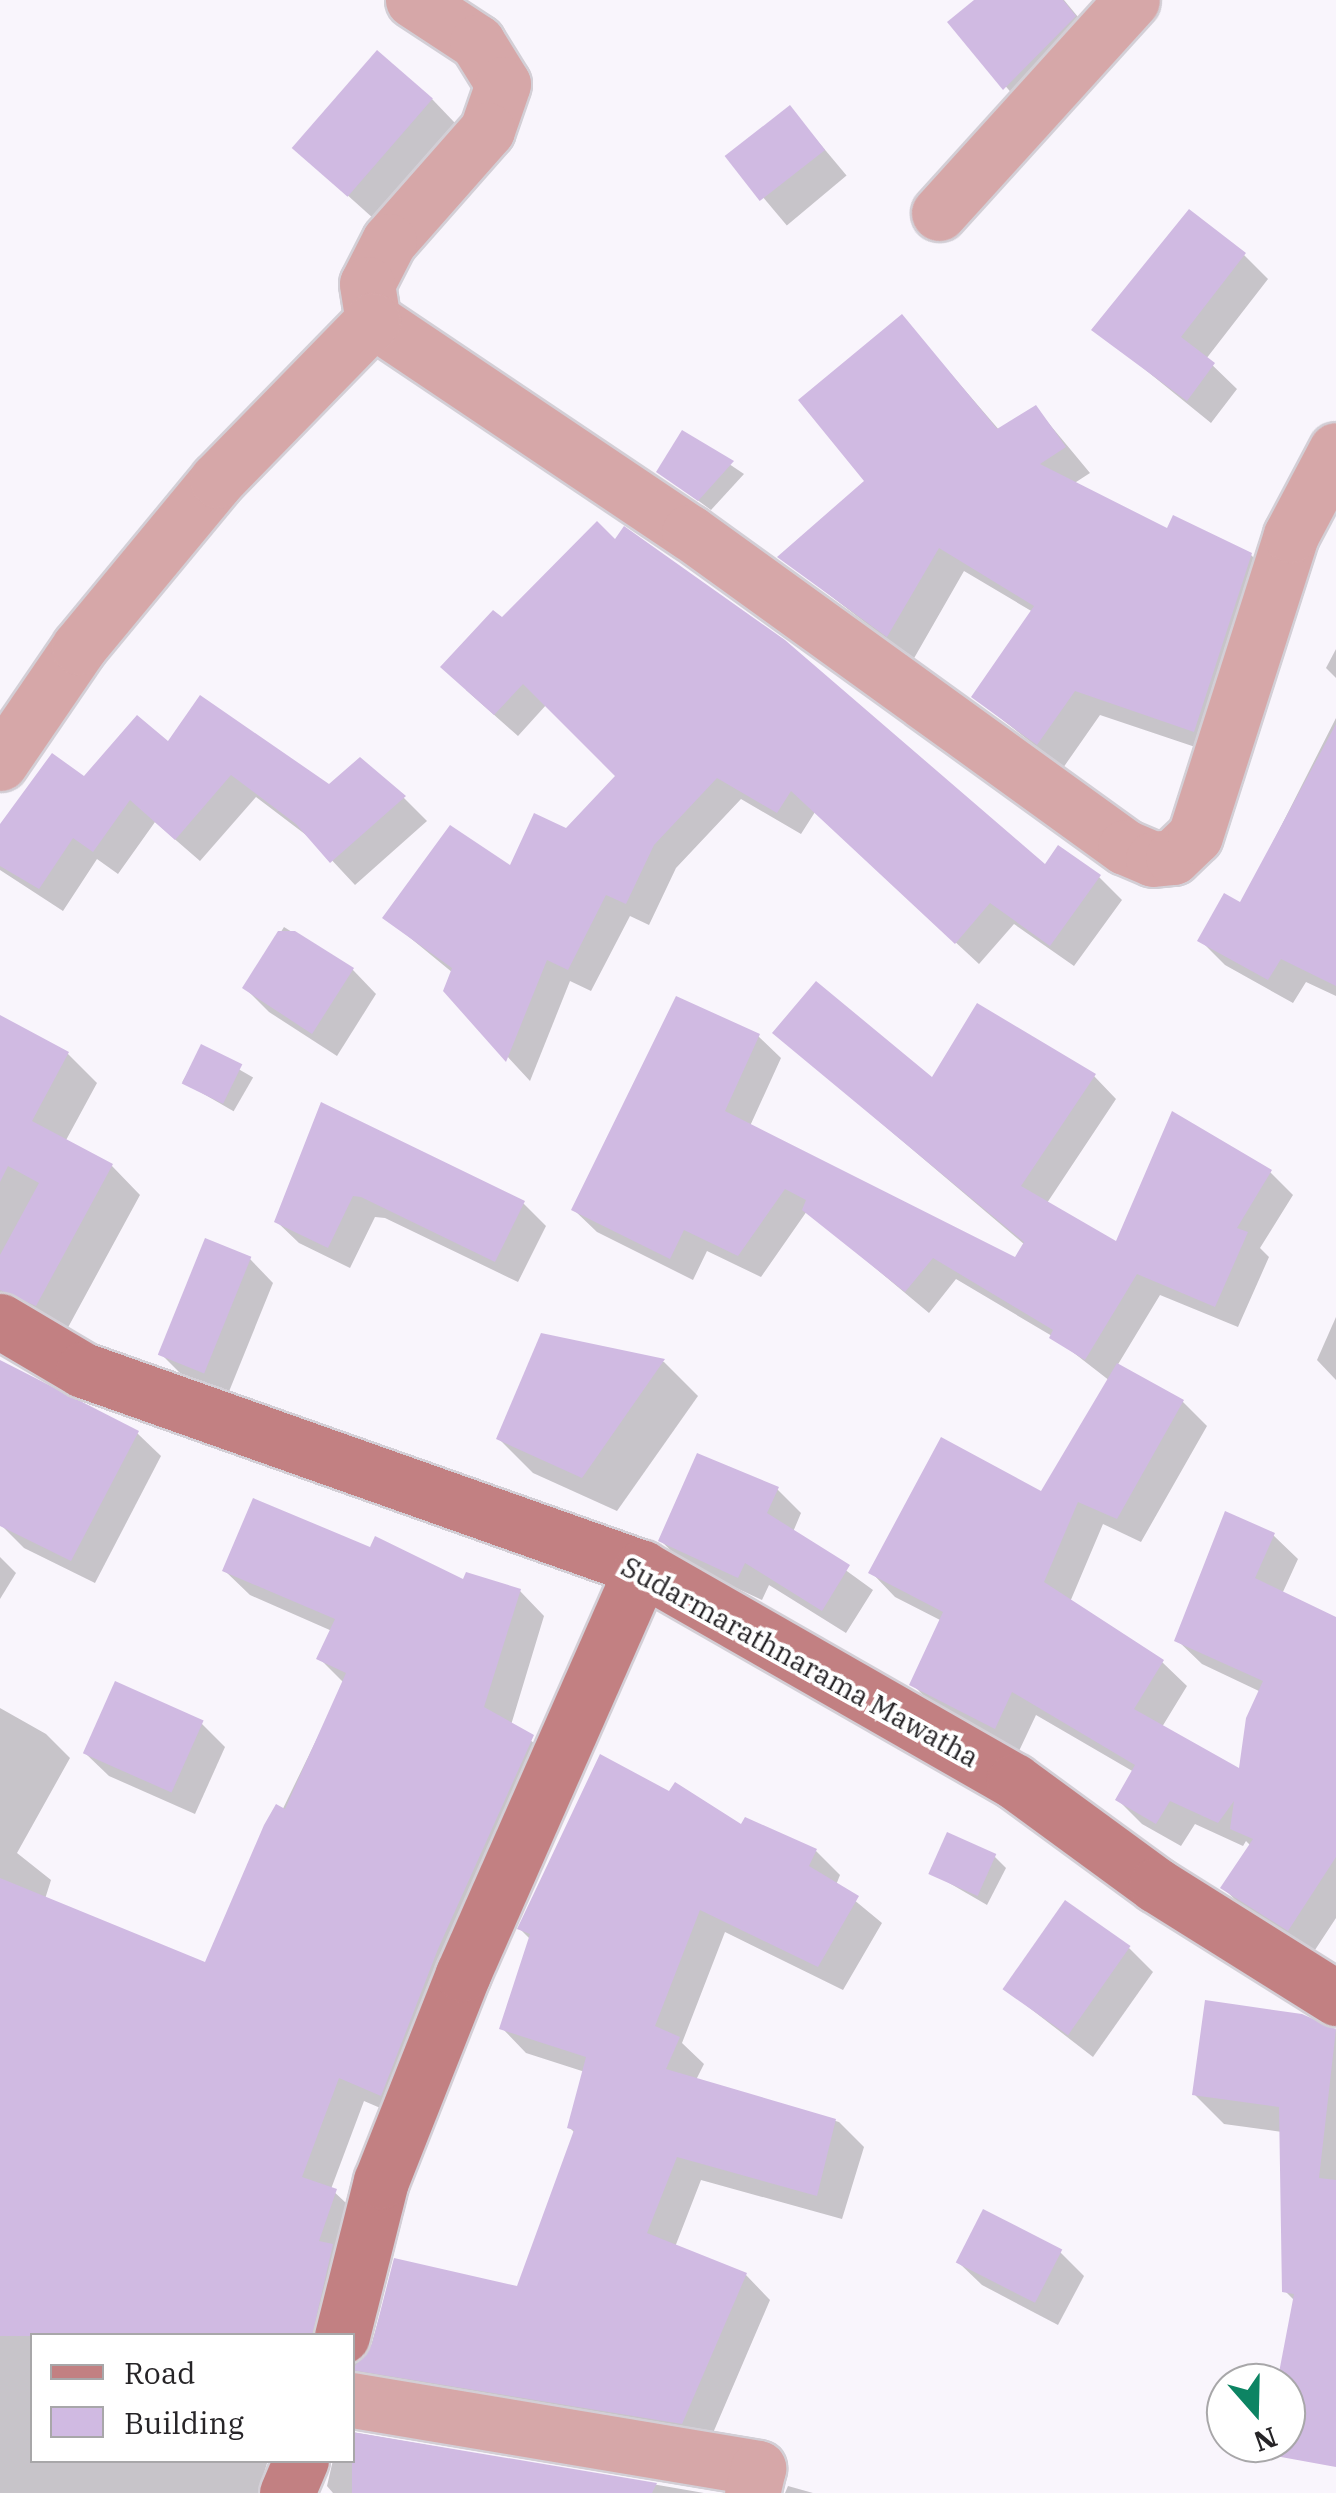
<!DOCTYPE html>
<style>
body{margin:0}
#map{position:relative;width:1336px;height:2493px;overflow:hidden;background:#f9f5fc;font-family:"IBM Plex Serif",serif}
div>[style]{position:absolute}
.shadow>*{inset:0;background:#0003;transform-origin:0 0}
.building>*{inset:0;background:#d0bae2;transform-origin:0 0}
.roads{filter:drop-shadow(2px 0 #d3cfd6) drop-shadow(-2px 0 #d3cfd6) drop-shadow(0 2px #d3cfd6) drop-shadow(0 -2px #d3cfd6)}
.street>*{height:55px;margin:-27.5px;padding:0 27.5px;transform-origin:27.5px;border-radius:27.5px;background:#d6a7a8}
.secondary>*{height:55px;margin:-27.5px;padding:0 27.5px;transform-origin:27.5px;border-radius:27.5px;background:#c28082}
span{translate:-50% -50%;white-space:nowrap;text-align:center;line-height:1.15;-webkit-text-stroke:8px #fff;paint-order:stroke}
.street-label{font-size:28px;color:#262427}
.legend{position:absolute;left:30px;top:2333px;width:325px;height:130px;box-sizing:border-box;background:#fff;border:2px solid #a8a7a9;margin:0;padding:12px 18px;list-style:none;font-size:30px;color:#262427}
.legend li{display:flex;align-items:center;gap:20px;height:50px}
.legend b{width:50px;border:2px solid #a8a7a9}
.north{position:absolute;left:1206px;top:2363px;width:100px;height:100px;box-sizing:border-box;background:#fff;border:2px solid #a8a7a9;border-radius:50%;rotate:160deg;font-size:28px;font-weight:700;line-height:40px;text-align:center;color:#262427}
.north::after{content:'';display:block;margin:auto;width:35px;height:45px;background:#0d8463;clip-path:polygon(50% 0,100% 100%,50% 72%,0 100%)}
</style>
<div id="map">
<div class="shadow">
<div style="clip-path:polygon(978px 0,1064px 0,1098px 41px,1028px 112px,950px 22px)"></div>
<div style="clip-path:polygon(432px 99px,455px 123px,374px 219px,296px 149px)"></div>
<div style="left:790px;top:108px;width:88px;height:78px;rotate:50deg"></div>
<div style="clip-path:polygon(1244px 255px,1268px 279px,1206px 359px,1237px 389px,1211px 423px,1095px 329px)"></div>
<div style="clip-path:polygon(902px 317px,1000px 431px,1036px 408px,1090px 473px,1073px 484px,1168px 531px,1251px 555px,1276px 580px,1219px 755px,1100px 715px,1063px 768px,974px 697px,1033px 612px,964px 571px,913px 660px,781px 557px,868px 481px)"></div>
<div style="clip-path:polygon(683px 433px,744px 474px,711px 510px,659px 472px)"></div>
<div style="clip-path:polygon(616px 543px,1046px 867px,1099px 877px,1122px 900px,1074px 966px,1014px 924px,979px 964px,815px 812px,801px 834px,741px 799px,676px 868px,649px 925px,630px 916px,591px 991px,570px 981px,530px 1081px,446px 990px,453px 973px,386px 918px,511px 868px,567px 831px,618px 776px,547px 704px,518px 736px,466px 690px,502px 621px)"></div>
<div style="clip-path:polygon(1336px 649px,1336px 678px,1326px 668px)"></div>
<div style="clip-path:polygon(1336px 718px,1336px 996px,1306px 982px,1293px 1003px,1225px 965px,1200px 940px,1241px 905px)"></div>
<div style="clip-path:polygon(168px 744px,329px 787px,404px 798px,427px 821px,355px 885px,314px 841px,256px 797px,200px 861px,155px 822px,118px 874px,97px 859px,63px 911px,0 870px,0 828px,85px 780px)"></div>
<div style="clip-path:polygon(284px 927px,353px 970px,376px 994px,337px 1056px,269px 1012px,245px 988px)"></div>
<div style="clip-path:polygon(0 1018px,68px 1054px,97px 1083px,65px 1142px,112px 1166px,140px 1195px,65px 1333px,0 1308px)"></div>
<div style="clip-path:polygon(775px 1033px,933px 1081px,1094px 1076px,1116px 1099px,1047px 1203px,1117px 1245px,1270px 1172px,1293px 1195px,1260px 1248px,1269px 1257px,1238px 1327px,1160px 1295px,1117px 1366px,1183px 1402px,1207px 1426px,1141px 1542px,1103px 1524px,1070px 1602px,1162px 1662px,1187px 1686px,1162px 1727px,1241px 1772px,1261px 1692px,1202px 1664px,1177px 1640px,1273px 1535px,1298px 1559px,1282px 1594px,1336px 1620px,1336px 1918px,1313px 1953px,1248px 1912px,1223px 1888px,1251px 1846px,1246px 1841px,1243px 1846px,1195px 1824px,1181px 1846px,1142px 1824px,1118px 1800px,1134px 1772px,1036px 1715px,1019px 1751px,937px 1709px,912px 1684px,942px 1621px,895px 1597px,871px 1572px,1042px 1494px,1110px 1381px,1052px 1336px,956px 1279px,929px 1313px,807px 1211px,761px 1277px,707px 1251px,693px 1280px,597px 1232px,574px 1210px,758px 1036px,781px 1058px,750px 1126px,1015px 1260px,1025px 1245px)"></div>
<div style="left:202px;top:1048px;width:59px;height:39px;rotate:30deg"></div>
<div style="clip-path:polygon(323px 1106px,524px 1204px,546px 1226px,518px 1282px,385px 1218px,375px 1217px,350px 1268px,299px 1243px,276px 1221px)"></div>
<div style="clip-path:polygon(250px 1259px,273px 1283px,228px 1394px,184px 1377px,160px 1353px)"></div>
<div style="clip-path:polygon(1336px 1317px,1336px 1380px,1317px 1360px)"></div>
<div style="clip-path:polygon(542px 1335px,664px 1362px,698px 1396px,617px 1511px,533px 1473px,499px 1439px)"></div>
<div style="clip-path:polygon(0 1363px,137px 1433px,161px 1456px,95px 1583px,24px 1548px,0 1524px)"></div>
<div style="clip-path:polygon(777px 1489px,801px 1513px,793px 1532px,873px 1590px,846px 1633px,769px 1585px,762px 1600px,685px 1564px,661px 1541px)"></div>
<div style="clip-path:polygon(371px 1550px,465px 1583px,520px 1591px,544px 1616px,511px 1725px,558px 1762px,406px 2119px,364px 2101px,331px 2189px,360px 2216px,343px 2336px,32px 2336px,32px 2460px,268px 2460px,258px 2493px,0 2493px,0 1708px,46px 1734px,70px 1758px,17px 1853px,51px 1880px,45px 1899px,207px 1965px,344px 1683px,319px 1658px,332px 1631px,250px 1595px,225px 1571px)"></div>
<div style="clip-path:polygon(0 1557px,16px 1573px,0 1599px)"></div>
<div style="clip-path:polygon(201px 1723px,225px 1747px,195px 1814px,109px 1776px,85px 1753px)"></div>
<div style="clip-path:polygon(742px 1828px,816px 1851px,840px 1875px,836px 1885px,882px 1923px,843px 1990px,725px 1932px,682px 2043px,704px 2064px,696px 2080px,839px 2122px,864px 2147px,842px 2219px,701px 2180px,675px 2247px,746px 2275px,770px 2300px,707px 2447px,352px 2405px,352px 2364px,367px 2359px,396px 2261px,519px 2289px,576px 2134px,570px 2128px,585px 2072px,526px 2053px,502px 2028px,531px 1940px,520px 1929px)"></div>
<div style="clip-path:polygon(994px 1856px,1006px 1868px,987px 1905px,932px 1873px)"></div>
<div style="clip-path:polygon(1129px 1948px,1153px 1972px,1093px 2057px,1005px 1989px)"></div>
<div style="clip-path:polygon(1301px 2016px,1336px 2030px,1336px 2438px,1286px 2417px,1286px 2383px,1280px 2383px,1295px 2301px,1285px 2291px,1282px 2132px,1224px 2124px,1194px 2094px)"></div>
<div style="clip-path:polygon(1060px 2252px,1084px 2276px,1058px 2325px,982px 2285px,958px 2262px)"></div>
<div style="clip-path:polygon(352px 2432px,704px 2493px,333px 2493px,327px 2486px,333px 2460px,352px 2460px)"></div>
<div style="clip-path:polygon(788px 2486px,813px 2493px,785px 2493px)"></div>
</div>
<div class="building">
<div style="clip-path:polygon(974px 0,1063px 0,1076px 16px,1003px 90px,947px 22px)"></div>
<div style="left:377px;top:50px;width:74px;height:130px;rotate:41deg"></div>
<div style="left:790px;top:105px;width:57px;height:83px;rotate:52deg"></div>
<div style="clip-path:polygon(1189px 209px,1246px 253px,1181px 337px,1215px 363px,1187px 401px,1091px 330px)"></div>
<div style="clip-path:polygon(902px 314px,997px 429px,1036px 405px,1066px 447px,1040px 464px,1167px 528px,1173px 515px,1252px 553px,1194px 732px,1075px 691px,1037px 745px,971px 697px,1034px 606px,939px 548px,887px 637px,777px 557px,864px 481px,798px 400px)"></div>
<div style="clip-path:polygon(682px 430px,734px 461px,698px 501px,656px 472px)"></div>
<div style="clip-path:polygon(597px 521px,615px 539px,624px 526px,785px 640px,1045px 864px,1058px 845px,1101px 875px,1050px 946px,990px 903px,955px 944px,791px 791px,777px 813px,717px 778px,654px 845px,626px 904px,606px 895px,568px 970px,547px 960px,506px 1062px,443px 991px,452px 968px,382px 918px,450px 825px,510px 865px,534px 813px,566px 828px,615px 776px,523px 684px,494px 715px,440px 667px,493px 610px,502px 617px)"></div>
<div style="clip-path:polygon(200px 695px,329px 784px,360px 757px,406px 796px,330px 863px,296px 824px,231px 775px,175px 840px,130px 800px,93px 852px,73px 838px,39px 889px,0 866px,0 824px,52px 753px,84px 776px,137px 715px,168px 741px)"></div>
<div style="clip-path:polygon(1336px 724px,1336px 986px,1281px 959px,1268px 980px,1197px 941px,1224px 893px,1240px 902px)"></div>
<div style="clip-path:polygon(278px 931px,295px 931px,354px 968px,312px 1034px,242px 988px)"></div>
<div style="clip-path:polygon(816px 981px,932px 1077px,977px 1003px,1096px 1074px,1021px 1186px,1116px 1241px,1172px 1111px,1272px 1170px,1237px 1228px,1248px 1232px,1215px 1307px,1137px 1274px,1085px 1360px,1049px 1338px,1053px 1330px,933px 1258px,905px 1292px,802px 1210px,806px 1200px,785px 1189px,738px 1256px,684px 1230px,670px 1259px,571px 1210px,676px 996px,760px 1034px,725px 1111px,1015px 1257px,1024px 1242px,772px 1033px)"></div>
<div style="clip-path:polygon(0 1015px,69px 1052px,32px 1121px,113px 1164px,36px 1306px,0 1290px,0 1255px,39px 1183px,8px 1166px,0 1182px)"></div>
<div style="left:201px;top:1044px;width:46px;height:44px;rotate:26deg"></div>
<div style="clip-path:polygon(321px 1102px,525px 1201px,495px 1262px,361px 1197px,353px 1196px,328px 1248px,274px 1222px)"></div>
<div style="left:205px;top:1238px;width:50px;height:126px;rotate:22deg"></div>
<div style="clip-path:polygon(541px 1333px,665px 1359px,582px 1478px,496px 1439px)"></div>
<div style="clip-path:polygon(0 1360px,139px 1431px,71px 1561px,0 1526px)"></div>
<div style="clip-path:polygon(1117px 1363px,1184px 1400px,1117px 1519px,1078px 1502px,1044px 1582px,1164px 1660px,1134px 1709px,1239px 1768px,1246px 1718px,1263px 1681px,1174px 1641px,1225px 1511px,1275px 1533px,1255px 1578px,1336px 1617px,1336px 1857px,1288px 1931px,1220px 1888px,1253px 1839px,1230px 1829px,1234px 1801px,1218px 1823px,1170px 1801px,1156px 1824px,1115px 1800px,1135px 1765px,1012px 1692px,995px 1729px,909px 1685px,943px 1612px,868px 1573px,941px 1437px,1041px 1491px)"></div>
<div style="clip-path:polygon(697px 1453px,779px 1487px,767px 1513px,850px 1565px,822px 1611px,745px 1563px,738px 1578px,658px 1541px)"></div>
<div style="clip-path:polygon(253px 1498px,370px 1547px,375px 1536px,463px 1579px,466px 1572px,521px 1589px,484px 1707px,534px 1735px,438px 1949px,381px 2096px,339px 2078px,302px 2177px,337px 2189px,319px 2241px,333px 2244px,312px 2336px,0 2336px,0 1878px,205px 1962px,264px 1825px,276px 1804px,285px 1809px,346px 1673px,316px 1659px,335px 1619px,222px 1571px)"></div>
<div style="left:115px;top:1681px;width:97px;height:79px;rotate:24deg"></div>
<div style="clip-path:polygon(600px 1754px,669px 1791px,675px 1782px,741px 1824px,745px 1817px,817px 1849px,809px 1866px,859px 1896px,818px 1967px,700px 1910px,655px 2026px,680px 2037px,666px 2069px,836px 2119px,817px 2196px,677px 2157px,647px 2233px,747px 2273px,682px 2424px,352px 2370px,372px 2344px,394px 2258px,517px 2286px,574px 2130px,567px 2128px,586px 2057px,499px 2029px,530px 1934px,517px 1929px)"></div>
<div style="left:947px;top:1832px;width:54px;height:46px;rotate:24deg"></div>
<div style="left:1065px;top:1900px;width:80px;height:109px;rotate:35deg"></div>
<div style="clip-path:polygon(1205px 2000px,1302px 2014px,1336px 2029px,1319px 2178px,1336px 2180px,1336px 2467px,1264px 2454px,1266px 2443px,1286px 2443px,1286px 2383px,1277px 2383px,1294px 2294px,1282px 2292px,1279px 2107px,1192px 2095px)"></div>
<div style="left:983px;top:2209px;width:89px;height:60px;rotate:27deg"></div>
<div style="clip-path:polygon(352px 2432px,657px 2483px,652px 2493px,352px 2493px)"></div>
</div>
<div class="roads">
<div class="street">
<div style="left:413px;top:0;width:77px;rotate:33.3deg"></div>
<div style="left:477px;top:42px;width:49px;rotate:58.2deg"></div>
<div style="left:503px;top:84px;width:49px;rotate:109.2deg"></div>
<div style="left:487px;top:130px;width:148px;rotate:131.4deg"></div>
<div style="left:389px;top:241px;width:48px;rotate:117.1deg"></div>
<div style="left:367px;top:284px;width:36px;rotate:81deg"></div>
<div style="left:373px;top:320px;width:381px;rotate:33.9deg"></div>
<div style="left:689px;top:532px;width:538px;rotate:35.85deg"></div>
<div style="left:1125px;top:847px;width:30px;rotate:23deg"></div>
<div style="left:1153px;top:859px;width:20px;rotate:-6deg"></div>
<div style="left:1173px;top:857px;width:30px;rotate:-44deg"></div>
<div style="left:1195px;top:836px;width:316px;rotate:-72.3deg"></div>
<div style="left:1291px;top:535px;width:96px;rotate:-62.1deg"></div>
<div style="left:939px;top:213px;width:287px;rotate:-47.8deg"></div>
<div style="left:0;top:763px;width:140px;rotate:-55.7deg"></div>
<div style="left:79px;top:647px;width:217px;rotate:-50.4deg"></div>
<div style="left:217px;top:480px;width:223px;rotate:-45.7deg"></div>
<div style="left:352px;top:2400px;width:412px;rotate:9.5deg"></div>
<div style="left:758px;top:2468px;width:26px;rotate:103deg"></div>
</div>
<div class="secondary">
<div style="left:0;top:1321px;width:96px;rotate:30.6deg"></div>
<div style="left:83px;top:1370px;width:593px;rotate:19.5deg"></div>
<div style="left:642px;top:1568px;width:429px;rotate:29.8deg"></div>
<div style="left:1014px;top:1781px;width:176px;rotate:36.2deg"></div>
<div style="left:1156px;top:1885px;width:213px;rotate:32.1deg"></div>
<div style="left:342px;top:2336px;width:160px;rotate:-75.9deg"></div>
<div style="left:381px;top:2181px;width:223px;rotate:-68.4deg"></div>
<div style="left:463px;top:1974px;width:444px;rotate:-66.2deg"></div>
<div style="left:287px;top:2493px;width:36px;rotate:-67deg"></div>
</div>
</div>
<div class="street-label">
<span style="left:800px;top:1662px;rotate:29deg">Sudarmarathnarama Mawatha</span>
</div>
<ul class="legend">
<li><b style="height:12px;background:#c28082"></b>Road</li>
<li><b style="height:28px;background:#d0bae2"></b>Building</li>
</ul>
<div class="north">N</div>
</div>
